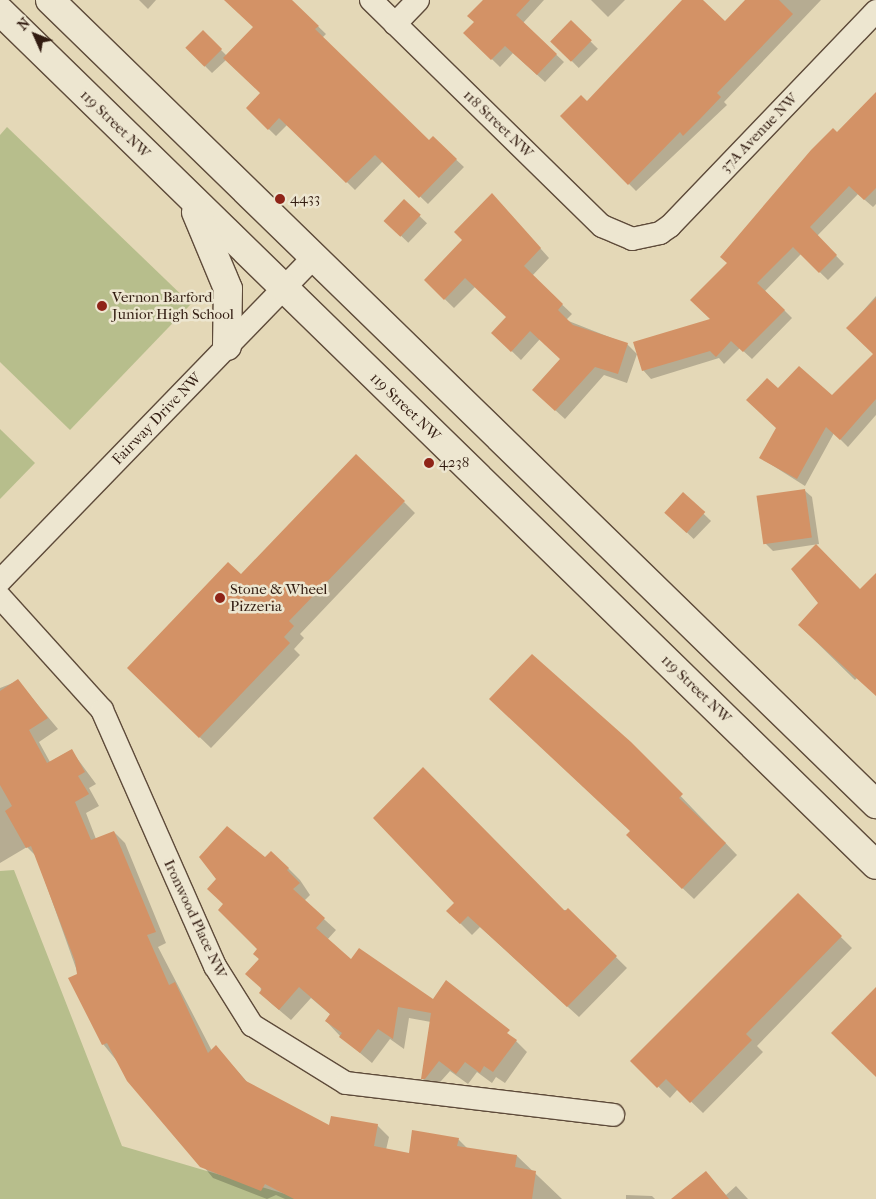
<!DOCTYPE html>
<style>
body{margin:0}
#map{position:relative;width:876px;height:1199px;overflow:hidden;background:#e4d8b7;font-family:"IM FELL French Canon",serif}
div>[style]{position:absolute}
.green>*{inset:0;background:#b7be8c}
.shadow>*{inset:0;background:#0003;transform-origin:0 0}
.building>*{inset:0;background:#d39266;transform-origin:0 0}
.roads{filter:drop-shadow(1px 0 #5e4b3a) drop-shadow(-1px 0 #5e4b3a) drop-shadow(0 1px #5e4b3a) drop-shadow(0 -1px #5e4b3a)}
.street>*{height:22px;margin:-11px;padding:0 11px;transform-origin:11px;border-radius:11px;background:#ede6d0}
.secondary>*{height:28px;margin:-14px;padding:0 14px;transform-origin:14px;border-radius:14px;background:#ede6d0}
.dots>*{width:14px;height:14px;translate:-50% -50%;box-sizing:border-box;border:2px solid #ede6d0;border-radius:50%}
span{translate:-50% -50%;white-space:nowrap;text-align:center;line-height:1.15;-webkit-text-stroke:5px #ede6d0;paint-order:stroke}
.street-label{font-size:15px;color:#321c11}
.poi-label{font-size:15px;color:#321c11}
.left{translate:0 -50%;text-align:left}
.north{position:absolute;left:10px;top:10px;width:50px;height:50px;-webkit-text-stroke:4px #ede6d0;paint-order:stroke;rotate:314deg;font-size:14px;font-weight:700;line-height:20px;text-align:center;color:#321c11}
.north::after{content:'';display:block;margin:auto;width:18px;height:22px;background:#321c11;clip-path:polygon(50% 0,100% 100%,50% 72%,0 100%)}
</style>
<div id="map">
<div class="green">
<div style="clip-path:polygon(7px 127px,191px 304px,70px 430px,0 362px,0 135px)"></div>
<div style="clip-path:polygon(0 429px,35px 463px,0 499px)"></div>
<div style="clip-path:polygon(14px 870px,122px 1146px,302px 1199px,0 1199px,0 871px)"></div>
</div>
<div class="shadow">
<div style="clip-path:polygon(139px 0,156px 0,148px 9px)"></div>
<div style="clip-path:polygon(225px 0,295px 4px,326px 34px,322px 38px,429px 142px,433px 138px,464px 167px,428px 204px,383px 161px,355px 190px,288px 124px,276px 136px,247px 108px,261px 93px,226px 60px,212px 73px,187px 48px,203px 32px,227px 56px,255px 27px)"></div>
<div style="clip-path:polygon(483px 0,544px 0,523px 23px,564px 62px,545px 82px,513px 53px,500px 67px,465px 33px,476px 22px)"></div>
<div style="clip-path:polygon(591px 0,625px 0,608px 17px)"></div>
<div style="clip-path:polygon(684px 0,701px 0,725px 22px,747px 0,821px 0,724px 102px,727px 105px,636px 191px,562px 116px,587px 103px)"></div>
<div style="left:571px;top:22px;width:38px;height:27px;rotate:45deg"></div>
<div style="clip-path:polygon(876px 94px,876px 204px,873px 207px,858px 194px,817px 236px,844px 264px,828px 280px,801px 254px,765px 291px,792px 318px,752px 359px,740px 348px,724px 364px,719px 358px,651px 379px,643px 370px,712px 319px,729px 263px)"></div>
<div style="left:404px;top:201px;width:32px;height:27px;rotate:44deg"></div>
<div style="clip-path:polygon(501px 204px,549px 258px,532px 276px,572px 314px,566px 320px,627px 344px,637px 354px,627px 383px,604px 375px,565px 419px,543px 399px,562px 360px,540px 339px,521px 360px,493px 333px,508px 317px,476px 286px,454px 308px,425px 280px)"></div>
<div style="clip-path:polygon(876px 296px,876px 415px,848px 447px,834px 433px,805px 486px,761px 458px,777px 428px,778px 390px,832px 397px,874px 354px,848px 328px)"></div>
<div style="clip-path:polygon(804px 490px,812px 497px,819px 544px,773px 551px,765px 543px)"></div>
<div style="left:683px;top:494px;width:39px;height:25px;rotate:44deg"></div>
<div style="clip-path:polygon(404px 502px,415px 513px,300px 634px,304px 638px,294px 649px,300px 655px,211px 748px,140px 680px)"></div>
<div style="clip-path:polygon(876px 583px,876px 694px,859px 676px,855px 680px,799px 625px)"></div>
<div style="clip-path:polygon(18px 681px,58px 729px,39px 742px,50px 762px,71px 750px,96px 784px,89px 788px,99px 806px,86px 813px,96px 839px,114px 832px,125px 843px,166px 943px,158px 947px,212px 1051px,216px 1047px,249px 1084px,330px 1127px,377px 1125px,389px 1137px,386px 1150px,410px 1154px,458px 1139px,468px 1149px,517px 1156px,562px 1199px,285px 1199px,276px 1195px,267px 1199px,213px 1178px,103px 1044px,36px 856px,27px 847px,0 863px,0 688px)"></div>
<div style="clip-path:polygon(630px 743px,737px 855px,694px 899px,639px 847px,632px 832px)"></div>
<div style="clip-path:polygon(265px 859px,288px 868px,300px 880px,310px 895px,304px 901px,336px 930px,327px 940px,351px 961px,516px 1041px,527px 1052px,505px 1083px,496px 1077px,492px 1083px,477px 1072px,468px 1084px,450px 1071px,433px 1090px,422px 1078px,431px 1022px,409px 1018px,404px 1049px,390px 1039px,372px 1063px,341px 1037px,326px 1021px,331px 1015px,311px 998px,291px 1020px,272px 1004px,261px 993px,258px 949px,225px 904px,218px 879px)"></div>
<div style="clip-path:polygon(798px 895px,852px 948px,757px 1046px,763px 1052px,703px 1113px,678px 1089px,670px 1098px,632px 1061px)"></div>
<div style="clip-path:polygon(568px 910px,627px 968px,579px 1017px,480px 927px,472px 935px,448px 911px)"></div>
<div style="clip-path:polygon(706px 1173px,726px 1195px,736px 1186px,748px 1199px,673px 1199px)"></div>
<div style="clip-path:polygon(626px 1195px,652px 1196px,655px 1199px,626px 1199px)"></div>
</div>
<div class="building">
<div style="clip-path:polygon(224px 0,292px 0,319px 26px,315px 29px,429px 140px,433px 136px,457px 159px,419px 198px,375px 155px,346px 183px,279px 118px,268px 130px,246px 108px,260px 93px,223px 58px,253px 27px)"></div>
<div style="clip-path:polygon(483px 0,530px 0,516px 15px,557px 54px,537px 75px,505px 46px,491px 60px,463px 33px,474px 22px,467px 16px)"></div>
<div style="clip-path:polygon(682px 0,703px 0,725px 21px,745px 0,779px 0,793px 14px,717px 93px,721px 97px,700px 119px,683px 136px,680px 132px,628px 185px,560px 116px,581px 95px,587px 101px)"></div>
<div style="left:571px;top:20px;width:29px;height:30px;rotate:44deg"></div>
<div style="left:203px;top:30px;width:27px;height:25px;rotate:45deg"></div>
<div style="clip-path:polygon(876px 92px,876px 188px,864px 200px,849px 186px,810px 227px,837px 255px,819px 273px,793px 247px,757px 283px,785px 310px,743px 352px,731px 341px,716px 357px,710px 351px,642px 371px,633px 342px,710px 319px,690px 300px,727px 263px,720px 257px,811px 150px,833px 128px,837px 132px)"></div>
<div style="clip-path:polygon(492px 193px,541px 248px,524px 266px,563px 304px,558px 310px,573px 325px,628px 343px,618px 374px,595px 367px,555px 411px,532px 390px,560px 359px,530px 331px,511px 352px,491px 333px,506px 317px,465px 278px,444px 300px,424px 280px,462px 240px,454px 232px)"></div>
<div style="left:404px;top:199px;width:23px;height:30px;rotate:43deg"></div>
<div style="clip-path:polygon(876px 298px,876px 399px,840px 440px,826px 427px,797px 479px,759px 458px,776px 428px,746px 400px,767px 378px,778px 388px,799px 366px,832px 395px,873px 354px,846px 328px)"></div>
<div style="clip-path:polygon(356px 454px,405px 501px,289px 621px,294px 626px,284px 637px,290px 643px,199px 738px,127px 668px,228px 562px,241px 574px)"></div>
<div style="left:805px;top:489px;width:49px;height:49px;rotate:82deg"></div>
<div style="left:683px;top:492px;width:30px;height:28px;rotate:42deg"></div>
<div style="clip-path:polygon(816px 544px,860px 589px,876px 573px,876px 696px,798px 625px,818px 603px,791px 569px)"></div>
<div style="clip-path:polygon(532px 654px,631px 742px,683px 794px,679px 798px,726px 843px,682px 889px,626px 835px,630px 831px,489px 699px)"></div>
<div style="clip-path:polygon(18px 679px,48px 718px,29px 730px,47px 763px,72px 749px,85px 772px,78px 776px,89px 794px,75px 802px,91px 840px,114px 831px,156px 932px,147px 935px,169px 985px,175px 982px,208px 1053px,216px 1045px,246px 1081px,329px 1125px,331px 1116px,378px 1124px,374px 1146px,409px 1153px,412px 1130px,459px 1138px,457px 1146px,517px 1155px,515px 1167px,536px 1171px,532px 1199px,294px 1199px,265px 1184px,261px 1191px,200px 1167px,127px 1081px,107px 1043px,102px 1045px,68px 978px,77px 974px,75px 961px,31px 846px,26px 848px,5px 811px,12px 806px,0 785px,0 691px)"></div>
<div style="clip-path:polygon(423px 767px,565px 911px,568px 908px,617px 956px,567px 1007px,468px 916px,460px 924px,446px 911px,454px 903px,373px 818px)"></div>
<div style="clip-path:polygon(227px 826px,265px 857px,271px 851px,289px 868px,287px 870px,300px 883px,293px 889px,325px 918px,316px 928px,351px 959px,359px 948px,433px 999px,446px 980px,510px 1030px,507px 1033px,517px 1040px,493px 1072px,484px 1066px,480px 1073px,465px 1062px,456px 1074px,439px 1061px,425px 1079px,421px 1079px,431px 1013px,398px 1007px,393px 1039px,378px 1029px,360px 1053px,339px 1037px,342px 1033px,325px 1021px,330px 1014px,299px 987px,279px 1010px,259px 993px,262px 989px,245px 974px,259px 959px,253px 954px,257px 949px,218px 910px,223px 904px,207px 889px,216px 879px,199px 857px)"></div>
<div style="clip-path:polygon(798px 893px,842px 936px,746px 1034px,752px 1040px,690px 1103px,666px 1079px,657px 1088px,630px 1061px)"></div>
<div style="clip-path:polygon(876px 987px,876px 1077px,831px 1033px)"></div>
<div style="clip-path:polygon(706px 1171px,729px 1199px,671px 1199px)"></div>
</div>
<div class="roads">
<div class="street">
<div style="left:371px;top:0;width:323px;rotate:44.4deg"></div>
<div style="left:602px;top:226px;width:33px;rotate:23deg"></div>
<div style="left:632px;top:239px;width:29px;rotate:-12deg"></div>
<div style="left:660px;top:233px;width:12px;rotate:-35deg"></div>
<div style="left:670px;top:226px;width:298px;rotate:-46.2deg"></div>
<div style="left:395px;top:24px;width:33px;rotate:-46deg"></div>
<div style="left:0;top:581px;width:451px;rotate:-45.9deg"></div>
<div style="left:0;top:597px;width:152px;rotate:47.9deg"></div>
<div style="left:102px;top:710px;width:280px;rotate:66.2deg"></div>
<div style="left:215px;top:966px;width:70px;rotate:57.9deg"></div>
<div style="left:252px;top:1025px;width:110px;rotate:31.7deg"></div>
<div style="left:346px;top:1083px;width:269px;rotate:6.8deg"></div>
</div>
<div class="secondary">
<div style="left:50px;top:0;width:1153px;rotate:44.23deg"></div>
<div style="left:0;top:11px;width:1223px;rotate:44.27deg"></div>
<div style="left:196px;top:212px;width:83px;rotate:67.4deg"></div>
<div style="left:228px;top:289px;width:57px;rotate:91deg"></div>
</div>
</div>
<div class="dots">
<div style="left:280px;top:199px;background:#8f2418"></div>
<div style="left:102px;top:306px;background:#8f2418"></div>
<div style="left:429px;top:463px;background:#8f2418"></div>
<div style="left:220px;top:598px;background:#8f2418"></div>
</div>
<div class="street-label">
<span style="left:115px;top:124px;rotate:44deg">119 Street NW</span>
<span style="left:498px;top:124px;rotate:44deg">118 Street NW</span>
<span style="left:759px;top:133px;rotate:-46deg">37A Avenue NW</span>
<span style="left:405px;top:407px;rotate:44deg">119 Street NW</span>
<span style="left:157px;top:419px;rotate:-46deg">Fairway Drive NW</span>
<span style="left:696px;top:689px;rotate:44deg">119 Street NW</span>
<span style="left:195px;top:919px;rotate:65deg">Ironwood Place NW</span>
</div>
<div class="poi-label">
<span class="left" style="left:290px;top:199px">4433</span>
<span class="left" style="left:112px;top:306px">Vernon Barford<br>Junior High School</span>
<span class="left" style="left:439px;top:463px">4238</span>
<span class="left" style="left:230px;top:598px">Stone &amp; Wheel<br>Pizzeria</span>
</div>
<div class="north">N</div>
</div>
